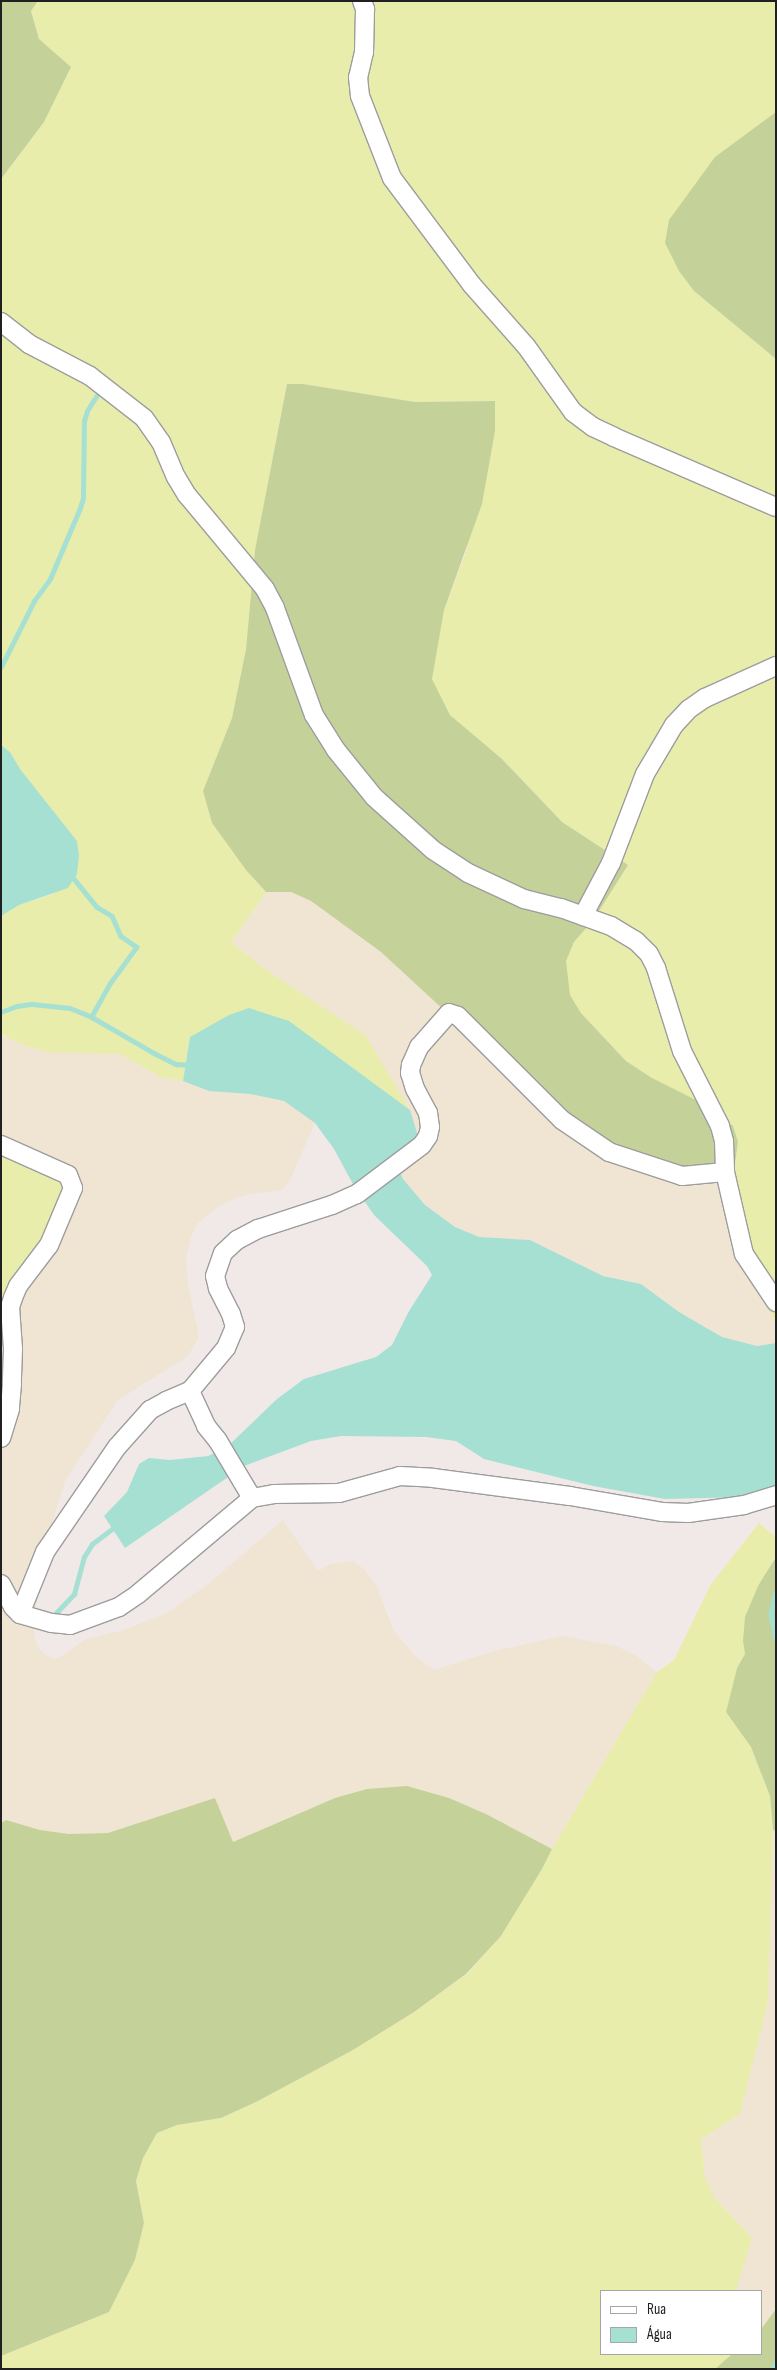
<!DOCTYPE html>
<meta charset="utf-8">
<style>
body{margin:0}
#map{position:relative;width:777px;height:2370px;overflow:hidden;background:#f1e9e7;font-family:"Sofia Sans Condensed",sans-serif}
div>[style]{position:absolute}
.farmland>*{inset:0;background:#f0e5d2}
.grass>*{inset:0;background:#e9edab}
.forest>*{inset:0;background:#c4d29a}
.water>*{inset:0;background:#a6e0d3}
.stream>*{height:4.5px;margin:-2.25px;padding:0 2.25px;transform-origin:2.25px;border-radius:2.25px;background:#a6e0d3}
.roads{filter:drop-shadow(1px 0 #9d9d9d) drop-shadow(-1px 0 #9d9d9d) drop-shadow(0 1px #9d9d9d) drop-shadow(0 -1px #9d9d9d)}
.minor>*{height:18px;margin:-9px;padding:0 9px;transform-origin:9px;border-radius:9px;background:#fff}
span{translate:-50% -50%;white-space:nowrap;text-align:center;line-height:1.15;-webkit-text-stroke:4.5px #fff;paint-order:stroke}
.frame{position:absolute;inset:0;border:2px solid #202020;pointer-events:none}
.legend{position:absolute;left:600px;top:2290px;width:162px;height:65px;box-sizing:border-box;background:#fff;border:1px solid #a6a6a6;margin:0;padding:6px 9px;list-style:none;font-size:15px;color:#202020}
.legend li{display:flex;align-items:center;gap:10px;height:25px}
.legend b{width:25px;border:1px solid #a6a6a6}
</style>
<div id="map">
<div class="farmland">
<div style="clip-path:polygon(267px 890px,291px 892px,311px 901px,381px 952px,537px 1096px,723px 1181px,750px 1271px,776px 1325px,776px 1343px,758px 1346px,722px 1337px,679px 1312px,641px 1284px,603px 1276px,530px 1240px,479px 1237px,455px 1227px,425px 1205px,403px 1179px,396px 1163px,263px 968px,231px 942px)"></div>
<div style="clip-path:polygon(1px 1034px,4px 1037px,95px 1052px,120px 1054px,161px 1077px,183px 1081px,209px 1091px,250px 1094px,284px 1101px,315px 1123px,290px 1180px,282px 1190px,249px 1194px,233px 1199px,215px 1209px,198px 1223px,191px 1237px,186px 1259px,188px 1284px,199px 1337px,188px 1356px,118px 1400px,65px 1481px,41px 1560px,34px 1634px,37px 1645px,43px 1653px,54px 1659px,62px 1656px,86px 1639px,124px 1630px,167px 1613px,207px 1585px,283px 1520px,318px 1571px,330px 1564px,353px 1561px,364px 1569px,376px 1585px,393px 1629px,414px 1655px,434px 1670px,494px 1651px,563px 1636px,616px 1646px,635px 1655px,657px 1672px,552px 1849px,486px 1814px,449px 1798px,335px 1798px,233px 1842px,155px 1819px,109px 1833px,69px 1834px,40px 1830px,6px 1820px,1px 1823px,1px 1319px,6px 1319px,1px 1146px)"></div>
<div style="clip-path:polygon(773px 1830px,776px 1831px,776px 2309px,761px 2329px,761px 2291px,736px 2291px,751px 2237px,714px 2197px,705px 2177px,701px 2139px,740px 2114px,768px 2002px)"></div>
</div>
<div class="grass">
<div style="clip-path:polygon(38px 1px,776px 1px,776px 112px,715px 157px,694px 291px,776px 359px,776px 1325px,750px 1271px,723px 1181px,734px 1170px,738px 1142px,652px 1078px,626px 1061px,581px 1013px,570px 995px,565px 961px,574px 942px,594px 919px,628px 865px,562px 822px,502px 759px,450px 715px,431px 679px,444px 610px,466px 552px,495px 401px,415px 402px,303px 384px,287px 384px,255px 550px,246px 649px,232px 718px,203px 791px,212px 823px,246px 870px,266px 892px,231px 942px,263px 968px,365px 1035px,410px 1110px,376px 1085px,190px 1037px,183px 1081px,161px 1077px,120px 1054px,48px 1052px,23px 1045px,1px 1034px,1px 916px,19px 905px,53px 894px,20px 769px,10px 752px,1px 745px,1px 179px,44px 122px,71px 67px,39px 39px,31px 11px)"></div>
<div style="clip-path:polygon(1px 1146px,40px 1164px,77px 1193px,6px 1319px,1px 1319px)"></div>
<div style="clip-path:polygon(759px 1523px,776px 1537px,776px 1557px,773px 1559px,743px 1641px,745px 1654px,737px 1668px,726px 1712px,751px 1747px,770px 1796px,773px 1830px,768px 2002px,740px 2114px,701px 2139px,705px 2177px,714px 2197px,751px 2237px,750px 2244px,736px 2291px,601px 2291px,601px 2354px,732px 2354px,715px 2369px,1px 2369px,1px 2356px,109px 2312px,135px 2260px,144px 2223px,136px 2181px,143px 2158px,157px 2133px,177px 2125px,221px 2118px,258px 2101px,353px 2050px,414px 2012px,467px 1974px,501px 1936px,542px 1869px,552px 1849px,657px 1672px,674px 1660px,711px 1584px)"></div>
</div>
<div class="forest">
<div style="clip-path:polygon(1px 1px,38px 1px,31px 11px,39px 39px,71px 67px,44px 122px,1px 179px)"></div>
<div style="clip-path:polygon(776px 112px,776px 359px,694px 291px,679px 271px,665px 243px,669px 220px,715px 157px)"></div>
<div style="clip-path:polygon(287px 384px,303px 384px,415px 402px,495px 401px,495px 431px,482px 504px,444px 610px,432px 679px,450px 715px,502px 759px,562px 822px,628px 865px,594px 919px,574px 942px,566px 961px,570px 995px,581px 1013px,626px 1061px,652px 1078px,714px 1109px,733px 1126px,738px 1142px,734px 1170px,723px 1181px,597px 1144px,537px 1096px,381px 952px,311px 901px,291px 892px,266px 892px,246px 870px,212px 823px,203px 791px,232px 718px,246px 649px,255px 550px)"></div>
<div style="clip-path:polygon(776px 1557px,776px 1831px,773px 1830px,770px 1796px,751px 1747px,726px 1712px,737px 1668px,745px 1654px,743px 1641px,745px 1617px,758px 1586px)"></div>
<div style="clip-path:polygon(407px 1786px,449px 1798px,486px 1814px,552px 1849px,542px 1869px,501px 1936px,466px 1974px,414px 2012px,353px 2050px,258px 2101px,221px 2118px,177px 2125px,157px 2133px,143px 2158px,136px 2181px,144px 2223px,135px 2260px,109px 2312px,1px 2356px,1px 1823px,6px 1820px,40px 1830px,69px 1834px,108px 1833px,215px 1798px,233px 1842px,335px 1798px,367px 1789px)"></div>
<div style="clip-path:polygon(776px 2309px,776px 2369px,715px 2369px,732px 2354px,761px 2354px,761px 2329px)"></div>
</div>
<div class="water">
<div style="clip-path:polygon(1px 745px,10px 752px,20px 769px,77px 841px,79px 856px,77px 874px,68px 888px,19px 905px,1px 916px)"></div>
<div style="clip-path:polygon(249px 1008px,289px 1021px,410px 1110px,418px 1136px,396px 1163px,403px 1179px,425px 1205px,455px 1227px,479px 1237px,530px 1240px,603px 1276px,641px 1284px,679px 1312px,722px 1337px,757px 1346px,776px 1343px,776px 1488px,745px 1497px,665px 1499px,593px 1486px,484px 1459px,456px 1441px,426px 1437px,341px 1436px,311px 1441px,244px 1466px,125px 1548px,104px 1516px,127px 1492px,139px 1464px,149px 1458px,170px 1460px,208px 1456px,227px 1447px,277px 1399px,304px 1379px,376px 1357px,392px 1345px,409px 1311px,432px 1275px,427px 1266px,374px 1215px,354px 1186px,334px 1149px,315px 1123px,284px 1101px,250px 1094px,209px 1091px,183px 1081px,190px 1037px,229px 1015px)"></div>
</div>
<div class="stream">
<div style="left:1px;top:667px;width:74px;rotate:-63.4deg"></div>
<div style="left:34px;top:601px;width:27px;rotate:-54deg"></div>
<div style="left:50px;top:579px;width:77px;rotate:-67.1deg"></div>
<div style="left:80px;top:508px;width:10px;rotate:-73deg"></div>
<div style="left:83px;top:498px;width:77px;rotate:-89.3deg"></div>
<div style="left:84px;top:421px;width:10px;rotate:-73deg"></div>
<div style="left:87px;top:411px;width:19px;rotate:-58deg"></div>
<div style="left:71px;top:875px;width:41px;rotate:50.9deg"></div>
<div style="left:97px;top:907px;width:17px;rotate:31deg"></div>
<div style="left:112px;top:916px;width:22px;rotate:66deg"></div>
<div style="left:121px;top:936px;width:19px;rotate:35deg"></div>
<div style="left:137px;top:947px;width:46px;rotate:126.1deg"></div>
<div style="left:110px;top:984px;width:38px;rotate:119deg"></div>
<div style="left:1px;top:1012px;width:17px;rotate:-21deg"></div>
<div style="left:17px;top:1006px;width:15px;rotate:-8deg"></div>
<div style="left:32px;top:1004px;width:38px;rotate:6deg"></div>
<div style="left:70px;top:1008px;width:24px;rotate:22deg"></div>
<div style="left:92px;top:1017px;width:72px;rotate:30.1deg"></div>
<div style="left:154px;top:1053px;width:25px;rotate:27deg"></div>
<div style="left:176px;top:1064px;width:14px;rotate:4deg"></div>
<div style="left:776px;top:1593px;width:22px;rotate:103deg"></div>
<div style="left:771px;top:1614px;width:25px;rotate:78deg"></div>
<div style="left:52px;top:1617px;width:32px;rotate:-46deg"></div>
<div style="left:74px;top:1594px;width:38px;rotate:-75deg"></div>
<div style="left:84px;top:1557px;width:15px;rotate:-58deg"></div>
<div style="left:92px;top:1544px;width:31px;rotate:-37deg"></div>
<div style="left:772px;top:2369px;width:8px;rotate:-60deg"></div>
</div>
<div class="roads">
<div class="minor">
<div style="left:362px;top:1px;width:9px;rotate:69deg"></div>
<div style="left:365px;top:9px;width:43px;rotate:91.3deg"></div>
<div style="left:364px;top:52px;width:26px;rotate:103deg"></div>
<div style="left:358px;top:77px;width:19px;rotate:84deg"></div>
<div style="left:360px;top:96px;width:88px;rotate:68.7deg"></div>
<div style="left:392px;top:178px;width:134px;rotate:53.2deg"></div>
<div style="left:472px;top:285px;width:81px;rotate:48.5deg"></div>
<div style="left:526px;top:346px;width:81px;rotate:54.5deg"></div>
<div style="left:573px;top:412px;width:25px;rotate:37deg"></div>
<div style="left:593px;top:427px;width:23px;rotate:25deg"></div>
<div style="left:614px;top:437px;width:176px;rotate:23.4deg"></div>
<div style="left:1px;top:322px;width:36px;rotate:38deg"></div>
<div style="left:29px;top:344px;width:69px;rotate:27.7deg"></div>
<div style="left:90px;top:376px;width:68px;rotate:37.9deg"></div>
<div style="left:144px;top:418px;width:29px;rotate:55deg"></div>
<div style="left:161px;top:442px;width:38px;rotate:67deg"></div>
<div style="left:176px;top:477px;width:21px;rotate:59deg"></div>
<div style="left:187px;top:495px;width:122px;rotate:50.3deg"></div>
<div style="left:265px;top:589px;width:21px;rotate:62deg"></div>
<div style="left:275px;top:608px;width:114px;rotate:70deg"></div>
<div style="left:314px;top:715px;width:41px;rotate:57.8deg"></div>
<div style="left:336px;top:750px;width:60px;rotate:51deg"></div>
<div style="left:374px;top:797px;width:79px;rotate:41.9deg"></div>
<div style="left:433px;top:850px;width:42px;rotate:33.3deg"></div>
<div style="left:468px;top:873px;width:62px;rotate:24.9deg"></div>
<div style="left:524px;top:899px;width:38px;rotate:14deg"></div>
<div style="left:561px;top:908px;width:53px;rotate:19.8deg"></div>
<div style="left:611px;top:926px;width:29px;rotate:31deg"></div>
<div style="left:636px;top:941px;width:18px;rotate:45deg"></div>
<div style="left:649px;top:954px;width:16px;rotate:63deg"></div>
<div style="left:656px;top:968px;width:87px;rotate:72.6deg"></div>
<div style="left:682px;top:1051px;width:84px;rotate:63.1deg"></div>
<div style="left:720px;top:1126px;width:16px;rotate:75deg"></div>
<div style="left:724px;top:1141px;width:31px;rotate:88deg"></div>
<div style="left:725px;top:1172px;width:84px;rotate:77deg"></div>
<div style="left:744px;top:1254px;width:58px;rotate:56.3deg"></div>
<div style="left:583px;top:916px;width:60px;rotate:-62.2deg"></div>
<div style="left:611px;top:863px;width:95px;rotate:-69.1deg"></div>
<div style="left:645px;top:774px;width:57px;rotate:-59.4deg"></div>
<div style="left:674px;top:725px;width:22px;rotate:-47deg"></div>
<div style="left:689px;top:709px;width:19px;rotate:-35deg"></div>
<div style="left:705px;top:698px;width:78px;rotate:-24.3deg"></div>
<div style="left:1px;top:1145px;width:73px;rotate:24.1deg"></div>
<div style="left:68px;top:1175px;width:14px;rotate:69deg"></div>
<div style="left:73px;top:1188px;width:62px;rotate:112.8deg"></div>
<div style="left:49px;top:1245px;width:51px;rotate:127.1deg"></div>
<div style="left:18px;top:1286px;width:13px;rotate:113deg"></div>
<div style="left:13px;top:1298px;width:9px;rotate:108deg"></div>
<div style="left:10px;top:1307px;width:42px;rotate:85.9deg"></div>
<div style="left:13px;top:1349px;width:35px;rotate:92deg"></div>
<div style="left:12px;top:1384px;width:25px;rotate:95deg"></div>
<div style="left:10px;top:1409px;width:30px;rotate:107deg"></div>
<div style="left:190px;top:1391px;width:56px;rotate:-50.1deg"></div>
<div style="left:226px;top:1348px;width:23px;rotate:-67deg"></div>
<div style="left:235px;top:1327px;width:14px;rotate:-107deg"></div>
<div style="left:231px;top:1314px;width:29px;rotate:-117deg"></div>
<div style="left:218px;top:1288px;width:12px;rotate:-104deg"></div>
<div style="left:215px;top:1276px;width:24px;rotate:-71deg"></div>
<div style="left:223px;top:1253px;width:19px;rotate:-43deg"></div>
<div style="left:237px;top:1240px;width:24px;rotate:-28deg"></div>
<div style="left:258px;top:1229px;width:78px;rotate:-18deg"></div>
<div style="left:332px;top:1205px;width:27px;rotate:-24deg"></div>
<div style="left:357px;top:1194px;width:81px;rotate:-37deg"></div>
<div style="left:422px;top:1145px;width:11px;rotate:-56deg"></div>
<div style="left:428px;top:1136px;width:9px;rotate:-77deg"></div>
<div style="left:430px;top:1127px;width:14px;rotate:-98deg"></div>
<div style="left:428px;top:1113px;width:27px;rotate:-118deg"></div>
<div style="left:415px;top:1089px;width:17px;rotate:-107deg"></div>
<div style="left:410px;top:1073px;width:8px;rotate:-83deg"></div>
<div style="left:411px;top:1065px;width:20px;rotate:-66deg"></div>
<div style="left:419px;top:1047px;width:45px;rotate:-48.6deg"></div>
<div style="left:449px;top:1013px;width:9px;rotate:18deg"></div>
<div style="left:458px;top:1016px;width:147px;rotate:45deg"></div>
<div style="left:562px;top:1120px;width:57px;rotate:34.2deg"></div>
<div style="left:609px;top:1152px;width:77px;rotate:18.2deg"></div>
<div style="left:682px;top:1176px;width:43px;rotate:-5.3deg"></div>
<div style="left:1px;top:1584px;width:26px;rotate:62deg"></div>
<div style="left:13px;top:1607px;width:10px;rotate:45deg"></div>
<div style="left:20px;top:1614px;width:33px;rotate:16deg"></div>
<div style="left:52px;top:1623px;width:18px;rotate:6deg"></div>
<div style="left:70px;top:1625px;width:52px;rotate:-20.2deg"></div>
<div style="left:119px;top:1607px;width:23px;rotate:-34deg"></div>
<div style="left:138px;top:1594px;width:149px;rotate:-40.1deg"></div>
<div style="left:252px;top:1498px;width:22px;rotate:-10deg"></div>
<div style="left:274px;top:1494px;width:65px;rotate:-0.9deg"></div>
<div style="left:339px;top:1493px;width:63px;rotate:-15.6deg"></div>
<div style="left:400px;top:1476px;width:33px;rotate:3deg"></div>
<div style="left:433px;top:1478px;width:138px;rotate:7.5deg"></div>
<div style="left:570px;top:1496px;width:93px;rotate:9.9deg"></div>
<div style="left:662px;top:1512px;width:26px;rotate:2deg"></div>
<div style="left:688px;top:1513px;width:57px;rotate:-8.1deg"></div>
<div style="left:744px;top:1505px;width:34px;rotate:-17deg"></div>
<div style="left:20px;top:1614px;width:67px;rotate:-68deg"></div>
<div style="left:45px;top:1552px;width:127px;rotate:-55.6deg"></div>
<div style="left:117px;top:1447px;width:50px;rotate:-48.3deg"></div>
<div style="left:150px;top:1410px;width:18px;rotate:-29deg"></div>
<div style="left:166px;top:1401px;width:26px;rotate:-23deg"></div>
<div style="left:190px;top:1391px;width:38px;rotate:65deg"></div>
<div style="left:206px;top:1426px;width:19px;rotate:51deg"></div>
<div style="left:218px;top:1441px;width:66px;rotate:59.2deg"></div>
</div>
</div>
<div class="frame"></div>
<ul class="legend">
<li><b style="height:6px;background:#fff"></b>Rua</li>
<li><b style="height:14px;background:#a6e0d3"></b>Água</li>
</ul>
</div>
